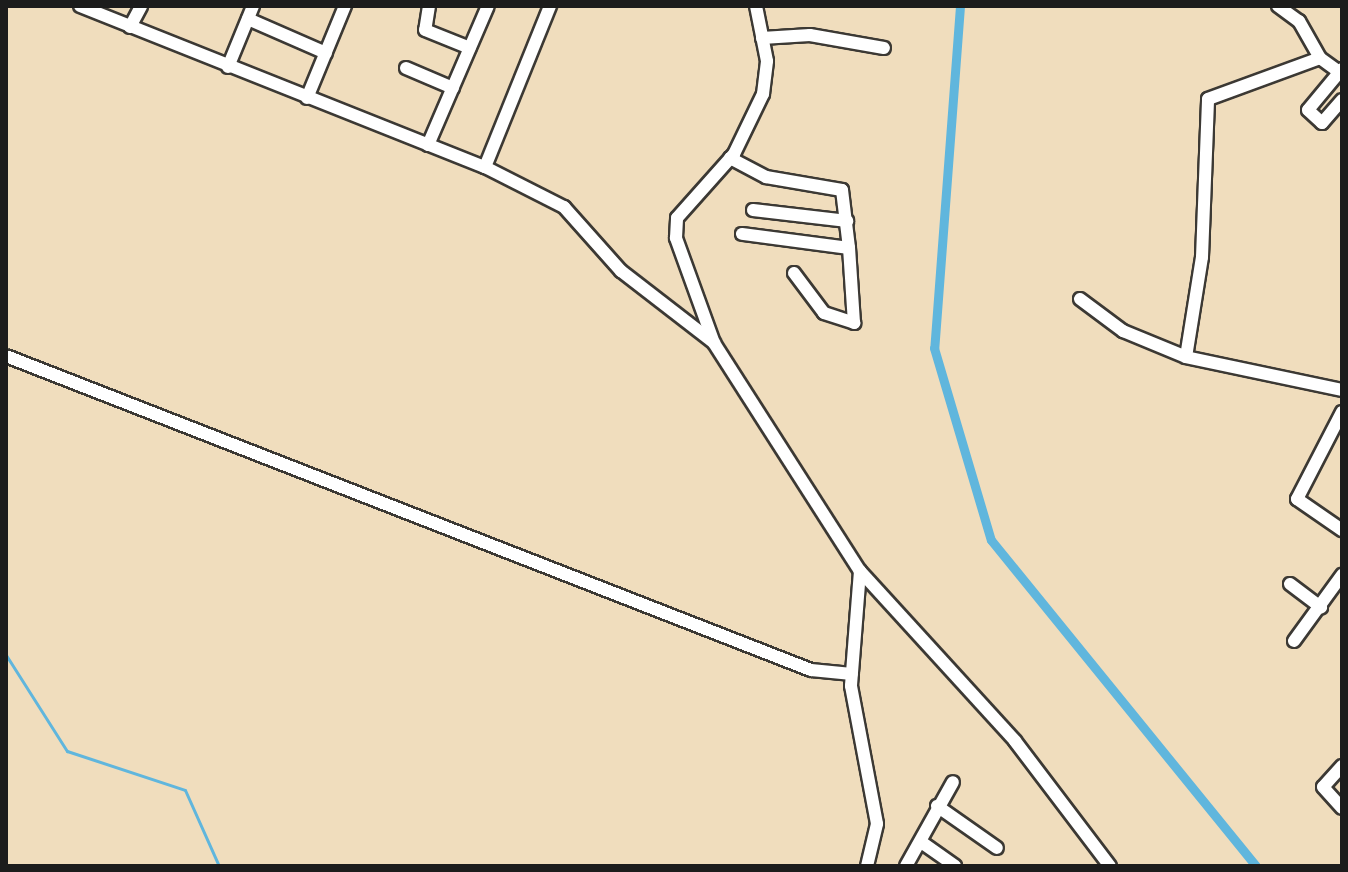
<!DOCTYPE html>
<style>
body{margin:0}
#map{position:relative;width:1348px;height:872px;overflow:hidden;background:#f0ddbd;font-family:"Balsamiq Sans",sans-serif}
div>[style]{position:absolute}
.stream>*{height:3px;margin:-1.5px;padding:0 1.5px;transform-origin:1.5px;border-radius:1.5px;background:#60b6dd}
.canal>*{height:9px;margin:-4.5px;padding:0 4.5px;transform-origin:4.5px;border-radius:4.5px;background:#60b6dd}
.roads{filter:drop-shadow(2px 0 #3c3934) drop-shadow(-2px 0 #3c3934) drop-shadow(0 2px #3c3934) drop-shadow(0 -2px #3c3934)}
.minor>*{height:12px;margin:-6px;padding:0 6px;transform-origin:6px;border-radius:6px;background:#fff}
span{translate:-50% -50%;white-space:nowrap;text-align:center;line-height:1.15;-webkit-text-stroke:7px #f6f6f2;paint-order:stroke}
.frame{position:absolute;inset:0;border:8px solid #1c1c1c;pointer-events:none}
</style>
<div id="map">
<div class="stream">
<div style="left:6px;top:655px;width:114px;rotate:57.6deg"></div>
<div style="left:67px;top:751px;width:124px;rotate:18.3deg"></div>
<div style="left:185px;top:790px;width:83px;rotate:65.9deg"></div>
</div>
<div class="canal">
<div style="left:960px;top:6px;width:343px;rotate:94.3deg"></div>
<div style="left:934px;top:348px;width:200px;rotate:73.5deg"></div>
<div style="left:991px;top:540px;width:420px;rotate:50.9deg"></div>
</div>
<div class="roads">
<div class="minor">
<div style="left:80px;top:6px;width:436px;rotate:21.7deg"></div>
<div style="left:485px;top:167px;width:89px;rotate:26.9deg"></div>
<div style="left:564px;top:207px;width:86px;rotate:48.3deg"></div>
<div style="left:621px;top:271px;width:118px;rotate:37.7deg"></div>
<div style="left:714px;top:343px;width:271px;rotate:57.4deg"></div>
<div style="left:860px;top:571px;width:230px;rotate:47.6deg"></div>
<div style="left:1015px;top:741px;width:157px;rotate:52.8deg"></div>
<div style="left:429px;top:6px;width:24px;rotate:99deg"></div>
<div style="left:425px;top:30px;width:48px;rotate:21.8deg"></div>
<div style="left:1278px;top:6px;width:26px;rotate:36deg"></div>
<div style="left:1299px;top:21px;width:43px;rotate:60.4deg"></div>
<div style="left:248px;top:19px;width:85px;rotate:23.6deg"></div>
<div style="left:130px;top:27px;width:24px;rotate:-62deg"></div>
<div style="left:762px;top:38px;width:48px;rotate:-3.6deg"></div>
<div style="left:810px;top:35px;width:75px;rotate:10deg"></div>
<div style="left:228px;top:67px;width:66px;rotate:-67.7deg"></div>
<div style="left:406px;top:68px;width:51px;rotate:23.1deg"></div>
<div style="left:1342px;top:69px;width:53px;rotate:129.7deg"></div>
<div style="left:1308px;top:110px;width:19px;rotate:43deg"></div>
<div style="left:1322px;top:123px;width:30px;rotate:-49deg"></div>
<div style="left:307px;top:98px;width:100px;rotate:-67.6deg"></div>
<div style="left:428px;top:145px;width:151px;rotate:-66.7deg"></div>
<div style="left:730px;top:158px;width:41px;rotate:27.8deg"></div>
<div style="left:766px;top:177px;width:77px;rotate:9.7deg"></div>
<div style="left:842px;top:190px;width:58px;rotate:83.1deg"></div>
<div style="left:849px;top:248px;width:108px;rotate:-172.5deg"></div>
<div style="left:485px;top:167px;width:174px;rotate:-68deg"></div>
<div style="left:753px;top:210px;width:95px;rotate:6.7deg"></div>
<div style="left:794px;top:273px;width:50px;rotate:53.1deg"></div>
<div style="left:824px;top:313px;width:32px;rotate:18deg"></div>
<div style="left:854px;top:323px;width:75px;rotate:-93.8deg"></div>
<div style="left:1080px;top:299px;width:54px;rotate:36.7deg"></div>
<div style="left:1123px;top:331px;width:68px;rotate:22.4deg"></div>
<div style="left:1186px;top:357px;width:159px;rotate:11.9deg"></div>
<div style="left:714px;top:343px;width:112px;rotate:-109.9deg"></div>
<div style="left:676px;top:238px;width:20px;rotate:-87deg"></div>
<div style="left:677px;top:218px;width:86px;rotate:-48.3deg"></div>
<div style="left:734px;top:154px;width:67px;rotate:-64.2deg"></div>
<div style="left:763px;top:94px;width:33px;rotate:-83deg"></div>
<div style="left:767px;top:61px;width:56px;rotate:-101.3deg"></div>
<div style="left:6px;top:356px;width:864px;rotate:21.31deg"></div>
<div style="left:811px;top:670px;width:41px;rotate:5.6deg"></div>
<div style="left:1186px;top:357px;width:101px;rotate:-80.9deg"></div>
<div style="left:1202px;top:257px;width:158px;rotate:-87.8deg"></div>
<div style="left:1208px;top:99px;width:119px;rotate:-20.1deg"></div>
<div style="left:1320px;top:58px;width:24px;rotate:36deg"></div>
<div style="left:1342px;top:412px;width:98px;rotate:117.3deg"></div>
<div style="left:1297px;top:499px;width:55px;rotate:34.6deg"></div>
<div style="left:860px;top:571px;width:115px;rotate:94.5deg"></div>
<div style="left:851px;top:686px;width:140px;rotate:79.3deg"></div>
<div style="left:877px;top:824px;width:43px;rotate:103.4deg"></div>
<div style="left:1290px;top:584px;width:39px;rotate:37deg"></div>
<div style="left:1294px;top:641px;width:82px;rotate:-54deg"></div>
<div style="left:1342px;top:766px;width:28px;rotate:132deg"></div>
<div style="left:1323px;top:787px;width:28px;rotate:48deg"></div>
<div style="left:937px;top:806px;width:73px;rotate:35deg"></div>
<div style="left:924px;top:844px;width:38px;rotate:35deg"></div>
<div style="left:906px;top:866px;width:96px;rotate:-60.8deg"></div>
</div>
</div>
<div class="frame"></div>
</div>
